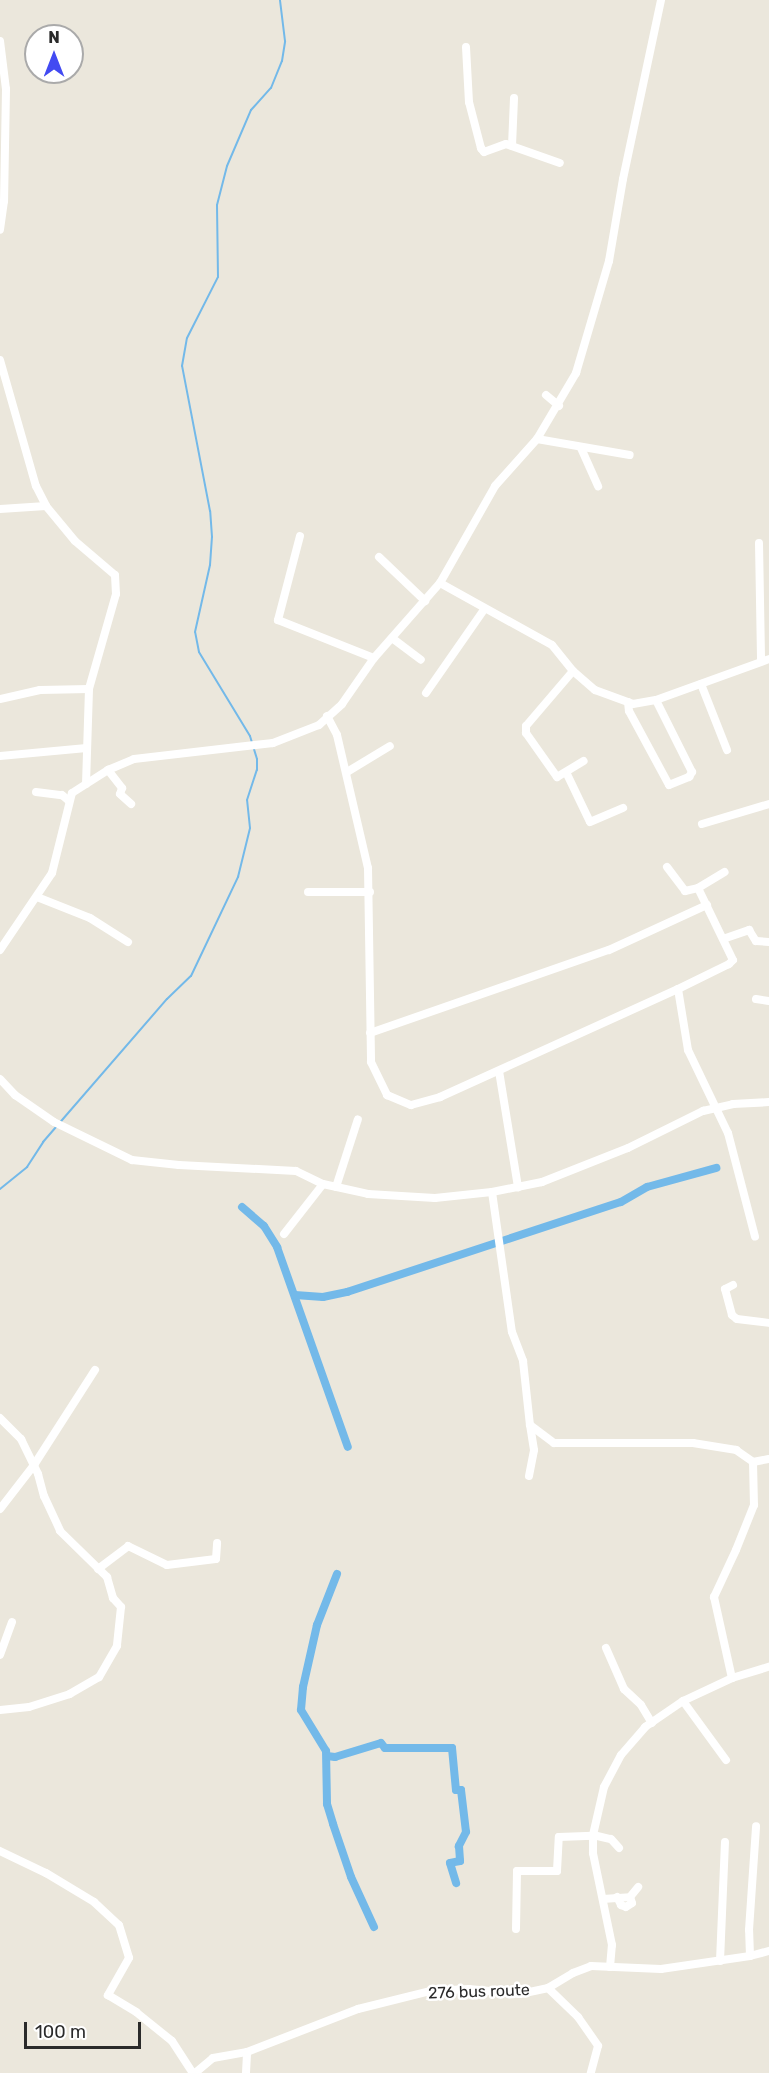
<!DOCTYPE html>
<style>
body{margin:0}
#map{position:relative;width:769px;height:2073px;overflow:hidden;background:#ebe7dc;font-family:Rubik,sans-serif}
div>[style]{position:absolute}
.stream>*{height:2px;margin:-1px;padding:0 1px;transform-origin:1px;border-radius:1px;background:#73b9e9}
.canal>*{height:8px;margin:-4px;padding:0 4px;transform-origin:4px;border-radius:4px;background:#73b9e9}
.minor>*{height:8px;margin:-4px;padding:0 4px;transform-origin:4px;border-radius:4px;background:#fff}
span{translate:-50% -50%;white-space:nowrap;text-align:center;line-height:1.15;-webkit-text-stroke:5px #fff;paint-order:stroke}
.street-label{font-size:16px;color:#2a2a2a}
.north{position:absolute;left:24px;top:24px;width:60px;height:60px;box-sizing:border-box;background:#fff;border:2px solid #aaa;border-radius:50%;rotate:0deg;font-size:16px;font-weight:700;line-height:24px;text-align:center;color:#2a2a2a}
.north::after{content:'';display:block;margin:auto;width:21px;height:27px;background:#424af2;clip-path:polygon(50% 0,100% 100%,50% 72%,0 100%)}
.scale{position:absolute;left:24px;top:2022px;width:117px;height:27px;box-sizing:border-box;border:3px solid #2a2a2a;border-top:0;padding-left:8px;font-size:18px;line-height:21px;white-space:nowrap;color:#2a2a2a;-webkit-text-stroke:4px #fff;paint-order:stroke}
</style>
<div id="map">
<div class="stream">
<div style="left:0;top:1189px;width:35px;rotate:-39deg"></div>
<div style="left:27px;top:1167px;width:30px;rotate:-57deg"></div>
<div style="left:43px;top:1142px;width:189px;rotate:-49.1deg"></div>
<div style="left:167px;top:999px;width:33px;rotate:-44deg"></div>
<div style="left:191px;top:976px;width:110px;rotate:-64.6deg"></div>
<div style="left:238px;top:877px;width:50px;rotate:-76.2deg"></div>
<div style="left:250px;top:828px;width:28px;rotate:-96deg"></div>
<div style="left:247px;top:800px;width:32px;rotate:-72deg"></div>
<div style="left:257px;top:770px;width:11px;rotate:-90deg"></div>
<div style="left:257px;top:759px;width:24px;rotate:-107deg"></div>
<div style="left:250px;top:736px;width:98px;rotate:-121.3deg"></div>
<div style="left:199px;top:652px;width:20px;rotate:-101deg"></div>
<div style="left:195px;top:632px;width:69px;rotate:-77.4deg"></div>
<div style="left:210px;top:565px;width:28px;rotate:-86deg"></div>
<div style="left:212px;top:537px;width:26px;rotate:-94deg"></div>
<div style="left:210px;top:511px;width:148px;rotate:-100.9deg"></div>
<div style="left:182px;top:366px;width:28px;rotate:-80deg"></div>
<div style="left:187px;top:338px;width:68px;rotate:-63.1deg"></div>
<div style="left:218px;top:277px;width:72px;rotate:-90.8deg"></div>
<div style="left:217px;top:205px;width:40px;rotate:-75.6deg"></div>
<div style="left:227px;top:166px;width:61px;rotate:-66.8deg"></div>
<div style="left:251px;top:110px;width:30px;rotate:-48deg"></div>
<div style="left:271px;top:88px;width:29px;rotate:-68deg"></div>
<div style="left:282px;top:61px;width:20px;rotate:-81deg"></div>
<div style="left:285px;top:41px;width:41px;rotate:-97deg"></div>
</div>
<div class="canal">
<div style="left:242px;top:1207px;width:29px;rotate:41deg"></div>
<div style="left:264px;top:1226px;width:25px;rotate:58deg"></div>
<div style="left:277px;top:1247px;width:212px;rotate:70.5deg"></div>
<div style="left:295px;top:1295px;width:28px;rotate:4deg"></div>
<div style="left:323px;top:1297px;width:25px;rotate:-12deg"></div>
<div style="left:347px;top:1292px;width:288px;rotate:-18.2deg"></div>
<div style="left:621px;top:1202px;width:30px;rotate:-30deg"></div>
<div style="left:647px;top:1187px;width:72px;rotate:-15.4deg"></div>
<div style="left:337px;top:1574px;width:55px;rotate:111.4deg"></div>
<div style="left:317px;top:1625px;width:64px;rotate:102.7deg"></div>
<div style="left:303px;top:1687px;width:23px;rotate:95deg"></div>
<div style="left:301px;top:1710px;width:48px;rotate:58.6deg"></div>
<div style="left:326px;top:1751px;width:53px;rotate:88.9deg"></div>
<div style="left:327px;top:1804px;width:21px;rotate:73deg"></div>
<div style="left:333px;top:1824px;width:56px;rotate:71.2deg"></div>
<div style="left:351px;top:1877px;width:55px;rotate:65.3deg"></div>
<div style="left:327px;top:1756px;width:8px;rotate:7deg"></div>
<div style="left:335px;top:1757px;width:48px;rotate:-16.9deg"></div>
<div style="left:381px;top:1743px;width:6px;rotate:51deg"></div>
<div style="left:385px;top:1748px;width:67px"></div>
<div style="left:452px;top:1748px;width:42px;rotate:84.6deg"></div>
<div style="left:456px;top:1790px;width:5px"></div>
<div style="left:461px;top:1790px;width:42px;rotate:83.2deg"></div>
<div style="left:466px;top:1832px;width:16px;rotate:117deg"></div>
<div style="left:459px;top:1846px;width:15px;rotate:86deg"></div>
<div style="left:460px;top:1861px;width:10px;rotate:169deg"></div>
<div style="left:450px;top:1863px;width:21px;rotate:73deg"></div>
</div>
<div class="minor">
<div style="left:0;top:41px;width:48px;rotate:82.9deg"></div>
<div style="left:6px;top:89px;width:112px;rotate:91deg"></div>
<div style="left:4px;top:201px;width:29px;rotate:98deg"></div>
<div style="left:466px;top:47px;width:55px;rotate:86.9deg"></div>
<div style="left:469px;top:102px;width:48px;rotate:75.4deg"></div>
<div style="left:481px;top:148px;width:5px;rotate:53deg"></div>
<div style="left:484px;top:152px;width:23px;rotate:-20deg"></div>
<div style="left:506px;top:144px;width:57px;rotate:19.4deg"></div>
<div style="left:512px;top:146px;width:48px;rotate:-87.6deg"></div>
<div style="left:0;top:360px;width:131px;rotate:74.1deg"></div>
<div style="left:36px;top:486px;width:22px;rotate:63deg"></div>
<div style="left:46px;top:506px;width:45px;rotate:50.4deg"></div>
<div style="left:75px;top:541px;width:52px;rotate:40.4deg"></div>
<div style="left:115px;top:575px;width:19px;rotate:87deg"></div>
<div style="left:116px;top:594px;width:99px;rotate:105.9deg"></div>
<div style="left:89px;top:689px;width:95px;rotate:91.8deg"></div>
<div style="left:546px;top:395px;width:17px;rotate:40deg"></div>
<div style="left:537px;top:439px;width:94px;rotate:9.8deg"></div>
<div style="left:581px;top:448px;width:42px;rotate:65.9deg"></div>
<div style="left:0;top:509px;width:46px;rotate:-3.7deg"></div>
<div style="left:300px;top:536px;width:87px;rotate:104.7deg"></div>
<div style="left:278px;top:620px;width:103px;rotate:21.6deg"></div>
<div style="left:759px;top:543px;width:118px;rotate:89deg"></div>
<div style="left:379px;top:557px;width:64px;rotate:43.7deg"></div>
<div style="left:440px;top:583px;width:128px;rotate:29deg"></div>
<div style="left:552px;top:645px;width:33px;rotate:51deg"></div>
<div style="left:573px;top:671px;width:29px;rotate:41deg"></div>
<div style="left:595px;top:690px;width:40px;rotate:20.2deg"></div>
<div style="left:633px;top:704px;width:23px;rotate:-10deg"></div>
<div style="left:656px;top:700px;width:120px;rotate:-19.9deg"></div>
<div style="left:392px;top:638px;width:36px;rotate:37deg"></div>
<div style="left:573px;top:671px;width:72px;rotate:130.5deg"></div>
<div style="left:526px;top:726px;width:7px;rotate:90deg"></div>
<div style="left:526px;top:733px;width:54px;rotate:54.8deg"></div>
<div style="left:557px;top:777px;width:31px;rotate:-31deg"></div>
<div style="left:701px;top:684px;width:71px;rotate:68.5deg"></div>
<div style="left:426px;top:693px;width:103px;rotate:-55.2deg"></div>
<div style="left:0;top:699px;width:41px;rotate:-12.7deg"></div>
<div style="left:40px;top:690px;width:49px;rotate:-1.2deg"></div>
<div style="left:628px;top:702px;width:9px;rotate:84deg"></div>
<div style="left:629px;top:711px;width:84px;rotate:61.6deg"></div>
<div style="left:669px;top:785px;width:22px;rotate:-22deg"></div>
<div style="left:689px;top:777px;width:6px;rotate:-59deg"></div>
<div style="left:692px;top:772px;width:80px;rotate:-116.6deg"></div>
<div style="left:327px;top:716px;width:21px;rotate:62deg"></div>
<div style="left:337px;top:735px;width:137px;rotate:76.9deg"></div>
<div style="left:368px;top:868px;width:194px;rotate:89.1deg"></div>
<div style="left:371px;top:1062px;width:37px;rotate:64deg"></div>
<div style="left:387px;top:1095px;width:26px;rotate:23deg"></div>
<div style="left:411px;top:1105px;width:30px;rotate:-15deg"></div>
<div style="left:440px;top:1097px;width:261px;rotate:-24.4deg"></div>
<div style="left:678px;top:989px;width:62px;rotate:80.7deg"></div>
<div style="left:688px;top:1050px;width:92px;rotate:64.3deg"></div>
<div style="left:728px;top:1133px;width:107px;rotate:75.4deg"></div>
<div style="left:0;top:756px;width:87px;rotate:-5.3deg"></div>
<div style="left:108px;top:770px;width:23px;rotate:52deg"></div>
<div style="left:122px;top:788px;width:6px;rotate:108deg"></div>
<div style="left:120px;top:794px;width:15px;rotate:42deg"></div>
<div style="left:347px;top:772px;width:50px;rotate:-31.2deg"></div>
<div style="left:566px;top:772px;width:55px;rotate:64.4deg"></div>
<div style="left:590px;top:822px;width:36px;rotate:-23deg"></div>
<div style="left:36px;top:792px;width:26px;rotate:7deg"></div>
<div style="left:62px;top:795px;width:8px;rotate:40deg"></div>
<div style="left:702px;top:824px;width:70px;rotate:-16.6deg"></div>
<div style="left:667px;top:867px;width:30px;rotate:53deg"></div>
<div style="left:685px;top:891px;width:13px;rotate:-13deg"></div>
<div style="left:698px;top:888px;width:80px;rotate:64.1deg"></div>
<div style="left:733px;top:960px;width:6px;rotate:135deg"></div>
<div style="left:729px;top:964px;width:57px;rotate:153.9deg"></div>
<div style="left:698px;top:888px;width:31px;rotate:-31deg"></div>
<div style="left:308px;top:892px;width:62px"></div>
<div style="left:37px;top:897px;width:57px;rotate:21.6deg"></div>
<div style="left:90px;top:918px;width:45px;rotate:32.3deg"></div>
<div style="left:723px;top:939px;width:28px;rotate:-19deg"></div>
<div style="left:749px;top:930px;width:13px;rotate:58deg"></div>
<div style="left:756px;top:941px;width:13px;rotate:4deg"></div>
<div style="left:0;top:950px;width:93px;rotate:-56deg"></div>
<div style="left:52px;top:873px;width:82px;rotate:-76deg"></div>
<div style="left:72px;top:793px;width:43px;rotate:-32.6deg"></div>
<div style="left:108px;top:770px;width:28px;rotate:-23deg"></div>
<div style="left:134px;top:759px;width:140px;rotate:-6.6deg"></div>
<div style="left:273px;top:743px;width:49px;rotate:-21.4deg"></div>
<div style="left:319px;top:725px;width:31px;rotate:-42deg"></div>
<div style="left:342px;top:704px;width:56px;rotate:-55.2deg"></div>
<div style="left:374px;top:658px;width:100px;rotate:-48.7deg"></div>
<div style="left:440px;top:583px;width:112px;rotate:-60.4deg"></div>
<div style="left:495px;top:486px;width:63px;rotate:-48.2deg"></div>
<div style="left:537px;top:439px;width:77px;rotate:-59.4deg"></div>
<div style="left:576px;top:373px;width:117px;rotate:-73.6deg"></div>
<div style="left:609px;top:261px;width:83px;rotate:-80.3deg"></div>
<div style="left:623px;top:179px;width:183px;rotate:-78deg"></div>
<div style="left:756px;top:999px;width:13px;rotate:9deg"></div>
<div style="left:370px;top:1033px;width:253px;rotate:-19.2deg"></div>
<div style="left:609px;top:950px;width:108px;rotate:-24.7deg"></div>
<div style="left:499px;top:1071px;width:118px;rotate:80.7deg"></div>
<div style="left:0;top:1079px;width:22px;rotate:47deg"></div>
<div style="left:15px;top:1095px;width:47px;rotate:34.7deg"></div>
<div style="left:54px;top:1122px;width:87px;rotate:26deg"></div>
<div style="left:132px;top:1160px;width:47px;rotate:6.1deg"></div>
<div style="left:179px;top:1165px;width:117px;rotate:2.9deg"></div>
<div style="left:296px;top:1171px;width:30px;rotate:26deg"></div>
<div style="left:323px;top:1184px;width:46px;rotate:12.5deg"></div>
<div style="left:368px;top:1194px;width:67px;rotate:3.4deg"></div>
<div style="left:435px;top:1198px;width:57px;rotate:-6deg"></div>
<div style="left:492px;top:1192px;width:51px;rotate:-11.3deg"></div>
<div style="left:542px;top:1182px;width:92px;rotate:-21.6deg"></div>
<div style="left:628px;top:1148px;width:84px;rotate:-26.3deg"></div>
<div style="left:703px;top:1111px;width:31px;rotate:-13deg"></div>
<div style="left:733px;top:1104px;width:36px;rotate:-3deg"></div>
<div style="left:336px;top:1187px;width:71px;rotate:-72.1deg"></div>
<div style="left:492px;top:1192px;width:141px;rotate:81.9deg"></div>
<div style="left:512px;top:1332px;width:31px;rotate:69deg"></div>
<div style="left:523px;top:1361px;width:64px;rotate:83.8deg"></div>
<div style="left:530px;top:1425px;width:30px;rotate:37deg"></div>
<div style="left:554px;top:1443px;width:139px"></div>
<div style="left:693px;top:1443px;width:44px;rotate:9.2deg"></div>
<div style="left:736px;top:1450px;width:21px;rotate:35deg"></div>
<div style="left:753px;top:1462px;width:43px;rotate:88.7deg"></div>
<div style="left:754px;top:1505px;width:48px;rotate:111.8deg"></div>
<div style="left:736px;top:1550px;width:52px;rotate:115.1deg"></div>
<div style="left:714px;top:1597px;width:83px;rotate:77.5deg"></div>
<div style="left:284px;top:1234px;width:63px;rotate:-52deg"></div>
<div style="left:733px;top:1285px;width:9px;rotate:153deg"></div>
<div style="left:725px;top:1289px;width:27px;rotate:75deg"></div>
<div style="left:732px;top:1315px;width:6px;rotate:39deg"></div>
<div style="left:737px;top:1319px;width:32px;rotate:7deg"></div>
<div style="left:0;top:1418px;width:30px;rotate:45deg"></div>
<div style="left:21px;top:1439px;width:39px;rotate:64deg"></div>
<div style="left:38px;top:1474px;width:23px;rotate:75deg"></div>
<div style="left:44px;top:1496px;width:38px;rotate:65deg"></div>
<div style="left:60px;top:1531px;width:66px;rotate:44.4deg"></div>
<div style="left:107px;top:1577px;width:22px;rotate:74deg"></div>
<div style="left:113px;top:1598px;width:12px;rotate:48deg"></div>
<div style="left:121px;top:1607px;width:39px;rotate:96deg"></div>
<div style="left:117px;top:1646px;width:36px;rotate:120deg"></div>
<div style="left:99px;top:1677px;width:34px;rotate:150deg"></div>
<div style="left:70px;top:1694px;width:43px;rotate:162.4deg"></div>
<div style="left:29px;top:1707px;width:29px;rotate:174deg"></div>
<div style="left:753px;top:1462px;width:16px;rotate:-11deg"></div>
<div style="left:529px;top:1476px;width:26px;rotate:-79deg"></div>
<div style="left:534px;top:1450px;width:25px;rotate:-99deg"></div>
<div style="left:0;top:1509px;width:56px;rotate:-52.3deg"></div>
<div style="left:34px;top:1465px;width:113px;rotate:-57.3deg"></div>
<div style="left:98px;top:1569px;width:38px;rotate:-37deg"></div>
<div style="left:128px;top:1546px;width:43px;rotate:26deg"></div>
<div style="left:167px;top:1565px;width:49px;rotate:-7deg"></div>
<div style="left:216px;top:1559px;width:16px;rotate:-86deg"></div>
<div style="left:606px;top:1648px;width:45px;rotate:66.3deg"></div>
<div style="left:624px;top:1689px;width:23px;rotate:43deg"></div>
<div style="left:641px;top:1705px;width:21px;rotate:59deg"></div>
<div style="left:0;top:1655px;width:35px;rotate:-70deg"></div>
<div style="left:683px;top:1701px;width:73px;rotate:53.9deg"></div>
<div style="left:593px;top:1835px;width:18px;rotate:13deg"></div>
<div style="left:611px;top:1839px;width:12px;rotate:48deg"></div>
<div style="left:0;top:1851px;width:51px;rotate:25.6deg"></div>
<div style="left:46px;top:1873px;width:56px;rotate:31.1deg"></div>
<div style="left:94px;top:1902px;width:34px;rotate:43deg"></div>
<div style="left:119px;top:1925px;width:34px;rotate:73deg"></div>
<div style="left:129px;top:1958px;width:43px;rotate:119.6deg"></div>
<div style="left:108px;top:1995px;width:33px;rotate:31deg"></div>
<div style="left:136px;top:2012px;width:46px;rotate:38.9deg"></div>
<div style="left:172px;top:2041px;width:38px;rotate:57deg"></div>
<div style="left:617px;top:1897px;width:9px;rotate:63deg"></div>
<div style="left:621px;top:1905px;width:5px;rotate:22deg"></div>
<div style="left:626px;top:1907px;width:7px;rotate:-34deg"></div>
<div style="left:632px;top:1903px;width:6px;rotate:-108deg"></div>
<div style="left:603px;top:1899px;width:27px;rotate:-4deg"></div>
<div style="left:630px;top:1897px;width:13px;rotate:-51deg"></div>
<div style="left:516px;top:1929px;width:58px;rotate:-89deg"></div>
<div style="left:517px;top:1871px;width:40px"></div>
<div style="left:557px;top:1871px;width:34px;rotate:-87deg"></div>
<div style="left:559px;top:1837px;width:34px;rotate:-2deg"></div>
<div style="left:750px;top:1956px;width:26px;rotate:-92deg"></div>
<div style="left:749px;top:1930px;width:104px;rotate:-86.1deg"></div>
<div style="left:720px;top:1961px;width:119px;rotate:-87.6deg"></div>
<div style="left:610px;top:1967px;width:22px;rotate:-85deg"></div>
<div style="left:612px;top:1945px;width:94px;rotate:-101.7deg"></div>
<div style="left:593px;top:1853px;width:18px;rotate:-90deg"></div>
<div style="left:593px;top:1835px;width:49px;rotate:-77.1deg"></div>
<div style="left:604px;top:1787px;width:36px;rotate:-62deg"></div>
<div style="left:621px;top:1755px;width:37px;rotate:-49deg"></div>
<div style="left:645px;top:1727px;width:46px;rotate:-34.4deg"></div>
<div style="left:683px;top:1701px;width:54px;rotate:-25.1deg"></div>
<div style="left:732px;top:1678px;width:39px;rotate:-17deg"></div>
<div style="left:548px;top:1988px;width:42px;rotate:44deg"></div>
<div style="left:578px;top:2017px;width:35px;rotate:55deg"></div>
<div style="left:598px;top:2046px;width:28px;rotate:105deg"></div>
<div style="left:195px;top:2073px;width:23px;rotate:-40deg"></div>
<div style="left:213px;top:2058px;width:35px;rotate:-10deg"></div>
<div style="left:246px;top:2073px;width:21px;rotate:-87deg"></div>
<div style="left:247px;top:2052px;width:119px;rotate:-21.2deg"></div>
<div style="left:358px;top:2009px;width:75px;rotate:-13.9deg"></div>
<div style="left:431px;top:1991px;width:38px;rotate:-3deg"></div>
<div style="left:469px;top:1989px;width:51px;rotate:5.6deg"></div>
<div style="left:520px;top:1994px;width:29px;rotate:-12deg"></div>
<div style="left:548px;top:1988px;width:29px;rotate:-31deg"></div>
<div style="left:573px;top:1973px;width:19px;rotate:-21deg"></div>
<div style="left:591px;top:1966px;width:70px;rotate:2.5deg"></div>
<div style="left:661px;top:1969px;width:90px;rotate:-8.3deg"></div>
<div style="left:750px;top:1956px;width:20px;rotate:-15deg"></div>
</div>
<div class="street-label">
<span style="left:479px;top:1992px;rotate:-2deg">276 bus route</span>
</div>
<div class="north">N</div>
<div class="scale">100 m</div>
</div>
